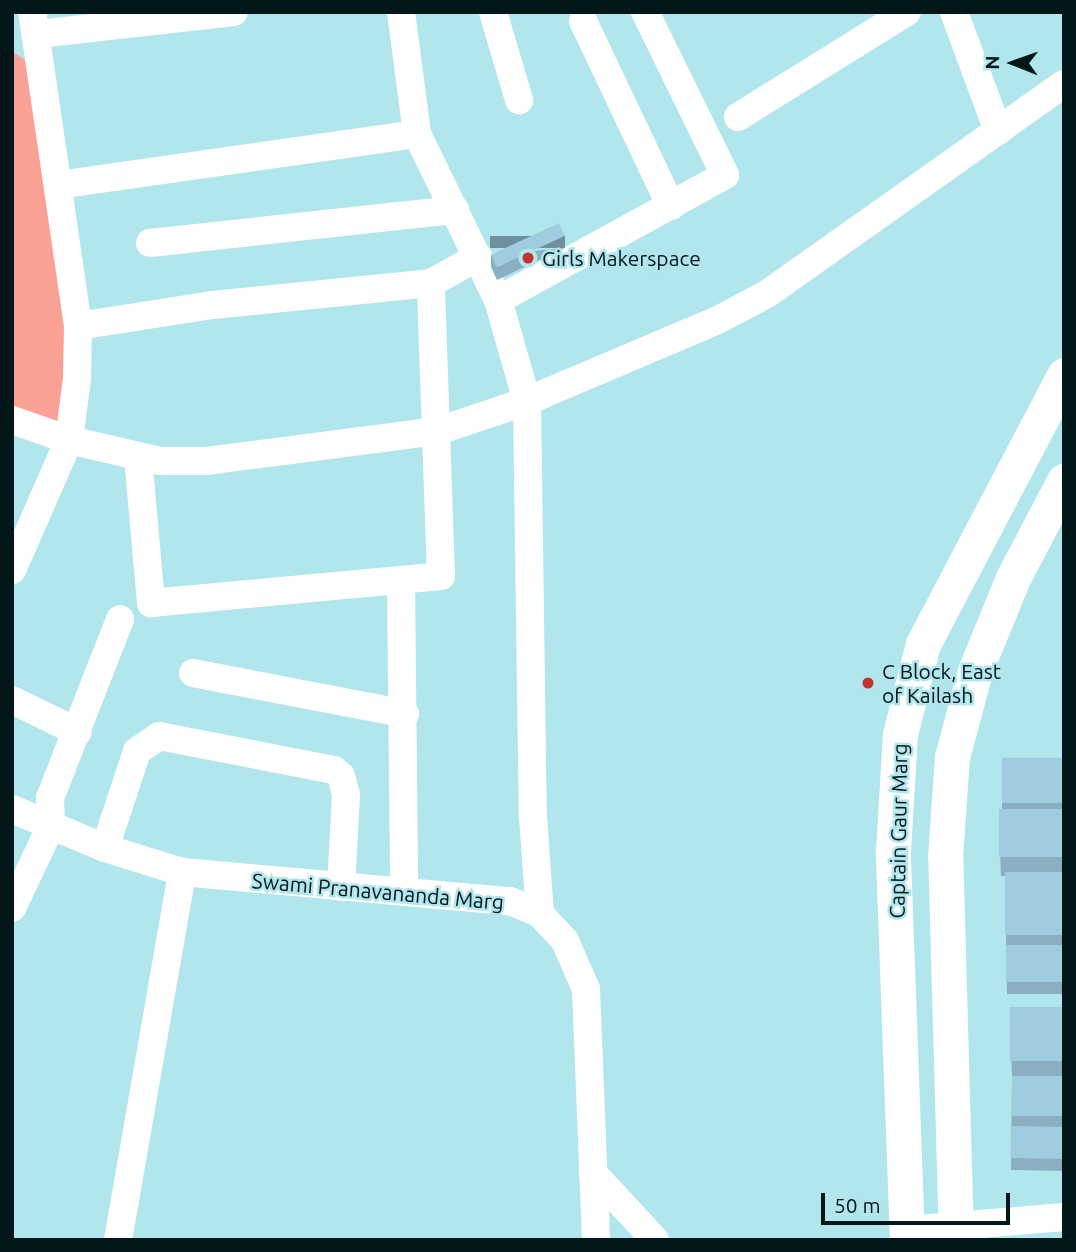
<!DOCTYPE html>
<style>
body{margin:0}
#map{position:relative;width:1076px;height:1252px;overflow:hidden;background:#b2e6ed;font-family:Ubuntu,sans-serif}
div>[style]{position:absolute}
.green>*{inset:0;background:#faa196}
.minor>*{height:28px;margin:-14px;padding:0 14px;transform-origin:14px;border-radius:14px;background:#fff}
.major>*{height:35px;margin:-17.5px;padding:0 17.5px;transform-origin:17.5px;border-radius:17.5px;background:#fff}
.wall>*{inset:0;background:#8aafc0}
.shaded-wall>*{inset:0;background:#708f9c;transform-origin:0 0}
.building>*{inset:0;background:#a0ccdf;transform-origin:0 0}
.dots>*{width:19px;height:19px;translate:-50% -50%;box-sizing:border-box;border:4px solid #b2e6ed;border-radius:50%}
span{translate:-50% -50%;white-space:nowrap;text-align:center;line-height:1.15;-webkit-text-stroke:5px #b2e6ed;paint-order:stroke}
.poi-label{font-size:21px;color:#03171a}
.left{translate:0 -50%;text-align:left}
.street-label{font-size:21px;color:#03171a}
.frame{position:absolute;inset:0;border:14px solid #03171a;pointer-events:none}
.north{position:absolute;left:978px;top:28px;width:70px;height:70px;-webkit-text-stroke:5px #b2e6ed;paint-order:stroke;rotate:271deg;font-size:19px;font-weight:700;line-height:28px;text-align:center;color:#03171a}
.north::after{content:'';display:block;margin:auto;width:24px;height:32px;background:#03171a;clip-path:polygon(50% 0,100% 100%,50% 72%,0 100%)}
.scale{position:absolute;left:821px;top:1193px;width:189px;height:32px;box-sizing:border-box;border:4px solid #03171a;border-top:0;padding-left:9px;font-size:21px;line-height:24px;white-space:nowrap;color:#03171a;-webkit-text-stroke:5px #b2e6ed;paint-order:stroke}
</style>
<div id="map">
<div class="green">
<div style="clip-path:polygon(12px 51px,42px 72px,74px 370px,55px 433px,12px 415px)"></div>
</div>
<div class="minor">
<div style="left:401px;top:12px;width:123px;rotate:82.5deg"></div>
<div style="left:417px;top:134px;width:185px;rotate:64deg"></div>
<div style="left:498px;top:300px;width:105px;rotate:74deg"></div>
<div style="left:527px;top:401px;width:416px;rotate:89.2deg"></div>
<div style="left:533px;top:817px;width:97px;rotate:85.9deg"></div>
<div style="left:493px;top:12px;width:92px;rotate:73.5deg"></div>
<div style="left:954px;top:12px;width:127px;rotate:69.7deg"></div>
<div style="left:583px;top:21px;width:205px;rotate:64.6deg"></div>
<div style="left:38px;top:34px;width:197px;rotate:-6.4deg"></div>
<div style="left:738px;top:117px;width:199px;rotate:-31.9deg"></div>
<div style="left:58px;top:185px;width:363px;rotate:-8.1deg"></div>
<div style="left:150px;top:243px;width:307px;rotate:-6.2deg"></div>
<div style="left:498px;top:300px;width:259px;rotate:-28.8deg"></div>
<div style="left:725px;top:175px;width:182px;rotate:-116.1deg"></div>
<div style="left:78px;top:326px;width:136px;rotate:-8.9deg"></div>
<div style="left:212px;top:305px;width:220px;rotate:-5.7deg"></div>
<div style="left:431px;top:283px;width:54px;rotate:-29deg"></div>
<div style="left:12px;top:420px;width:60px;rotate:19.3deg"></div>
<div style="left:69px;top:440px;width:93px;rotate:13deg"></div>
<div style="left:160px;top:461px;width:46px"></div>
<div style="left:206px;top:461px;width:234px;rotate:-7.4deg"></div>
<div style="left:438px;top:431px;width:94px;rotate:-18.6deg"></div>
<div style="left:527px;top:401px;width:207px;rotate:-23deg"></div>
<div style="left:718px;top:320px;width:55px;rotate:-28deg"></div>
<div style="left:767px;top:294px;width:364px;rotate:-35.3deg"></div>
<div style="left:138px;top:457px;width:147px;rotate:84.9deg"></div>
<div style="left:151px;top:603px;width:291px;rotate:-5.3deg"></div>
<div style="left:441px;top:576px;width:293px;rotate:-92deg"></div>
<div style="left:12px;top:570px;width:142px;rotate:-66.3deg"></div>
<div style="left:69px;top:440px;width:63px;rotate:-82.6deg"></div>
<div style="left:77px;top:378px;width:52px;rotate:-88.9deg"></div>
<div style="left:78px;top:326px;width:317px;rotate:-98.3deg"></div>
<div style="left:401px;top:583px;width:309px;rotate:89.4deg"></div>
<div style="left:193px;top:673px;width:216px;rotate:10.9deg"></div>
<div style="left:12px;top:700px;width:73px;rotate:25.9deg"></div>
<div style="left:12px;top:809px;width:101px;rotate:22.8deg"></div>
<div style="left:105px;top:848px;width:81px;rotate:17.3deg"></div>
<div style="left:182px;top:872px;width:329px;rotate:5.1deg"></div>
<div style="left:510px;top:901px;width:33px;rotate:23deg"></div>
<div style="left:540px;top:914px;width:37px;rotate:47deg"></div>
<div style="left:565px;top:941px;width:52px;rotate:66.4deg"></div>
<div style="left:586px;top:989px;width:251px;rotate:87.7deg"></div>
<div style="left:105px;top:848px;width:102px;rotate:-71.7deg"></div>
<div style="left:137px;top:751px;width:27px;rotate:-34deg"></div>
<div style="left:159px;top:736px;width:178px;rotate:11deg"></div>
<div style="left:334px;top:770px;width:9px;rotate:41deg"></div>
<div style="left:341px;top:776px;width:20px;rotate:75deg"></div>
<div style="left:346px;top:795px;width:92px;rotate:93.1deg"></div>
<div style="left:12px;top:908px;width:91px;rotate:-64.6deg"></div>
<div style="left:51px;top:826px;width:28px;rotate:-92deg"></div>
<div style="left:50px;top:798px;width:192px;rotate:-68.6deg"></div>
<div style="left:593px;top:1173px;width:91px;rotate:47.2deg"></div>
<div style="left:907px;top:1230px;width:158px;rotate:-4.7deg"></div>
<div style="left:118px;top:1240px;width:374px;rotate:-80.1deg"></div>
</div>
<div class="major">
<div style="left:907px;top:1240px;width:389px;rotate:-92.1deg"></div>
<div style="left:893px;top:851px;width:117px;rotate:-86.6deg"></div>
<div style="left:900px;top:734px;width:93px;rotate:-75.7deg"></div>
<div style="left:923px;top:644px;width:304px;rotate:-62.3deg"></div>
<div style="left:956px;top:1240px;width:383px;rotate:-91.6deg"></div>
<div style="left:945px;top:857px;width:100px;rotate:-86deg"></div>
<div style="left:952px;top:757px;width:89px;rotate:-75deg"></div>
<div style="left:975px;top:671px;width:100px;rotate:-67.8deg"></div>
<div style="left:1013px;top:578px;width:110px;rotate:-62.3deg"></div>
</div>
<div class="wall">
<div style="clip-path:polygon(565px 248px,497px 280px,491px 267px,491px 255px)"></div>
<div style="clip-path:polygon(1002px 758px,1064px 758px,1064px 994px,1007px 994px,1005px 876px,1001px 876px,999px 828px,1002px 810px)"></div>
<div style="clip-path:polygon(1064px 1007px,1064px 1171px,1011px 1170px,1012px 1076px,1010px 1027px)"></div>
</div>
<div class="shaded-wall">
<div style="left:565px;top:236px;width:12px;height:75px;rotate:90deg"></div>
</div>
<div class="building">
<div style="left:559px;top:223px;width:14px;height:75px;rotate:65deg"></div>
<div style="left:1002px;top:758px;width:62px;height:45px"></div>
<div style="left:1064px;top:809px;width:48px;height:65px;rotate:90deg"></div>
<div style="left:1064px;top:872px;width:63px;height:59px;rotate:90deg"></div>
<div style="left:1064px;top:945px;width:37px;height:58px;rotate:90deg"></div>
<div style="left:1064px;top:1007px;width:54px;height:54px;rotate:90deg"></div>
<div style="left:1012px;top:1076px;width:52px;height:40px"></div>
<div style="left:1011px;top:1126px;width:53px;height:32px;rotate:1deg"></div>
</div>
<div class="dots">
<div style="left:528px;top:258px;background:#c2332e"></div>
<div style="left:868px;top:683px;background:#c2332e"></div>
</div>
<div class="poi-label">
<span class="left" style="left:542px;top:258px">Girls Makerspace</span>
<span class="left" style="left:882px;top:683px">C Block, East<br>of Kailash</span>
</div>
<div class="street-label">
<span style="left:898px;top:831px;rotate:-89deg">Captain Gaur Marg</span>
<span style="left:378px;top:891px;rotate:5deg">Swami Pranavananda Marg</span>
</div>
<div class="frame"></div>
<div class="north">N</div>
<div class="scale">50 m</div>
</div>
